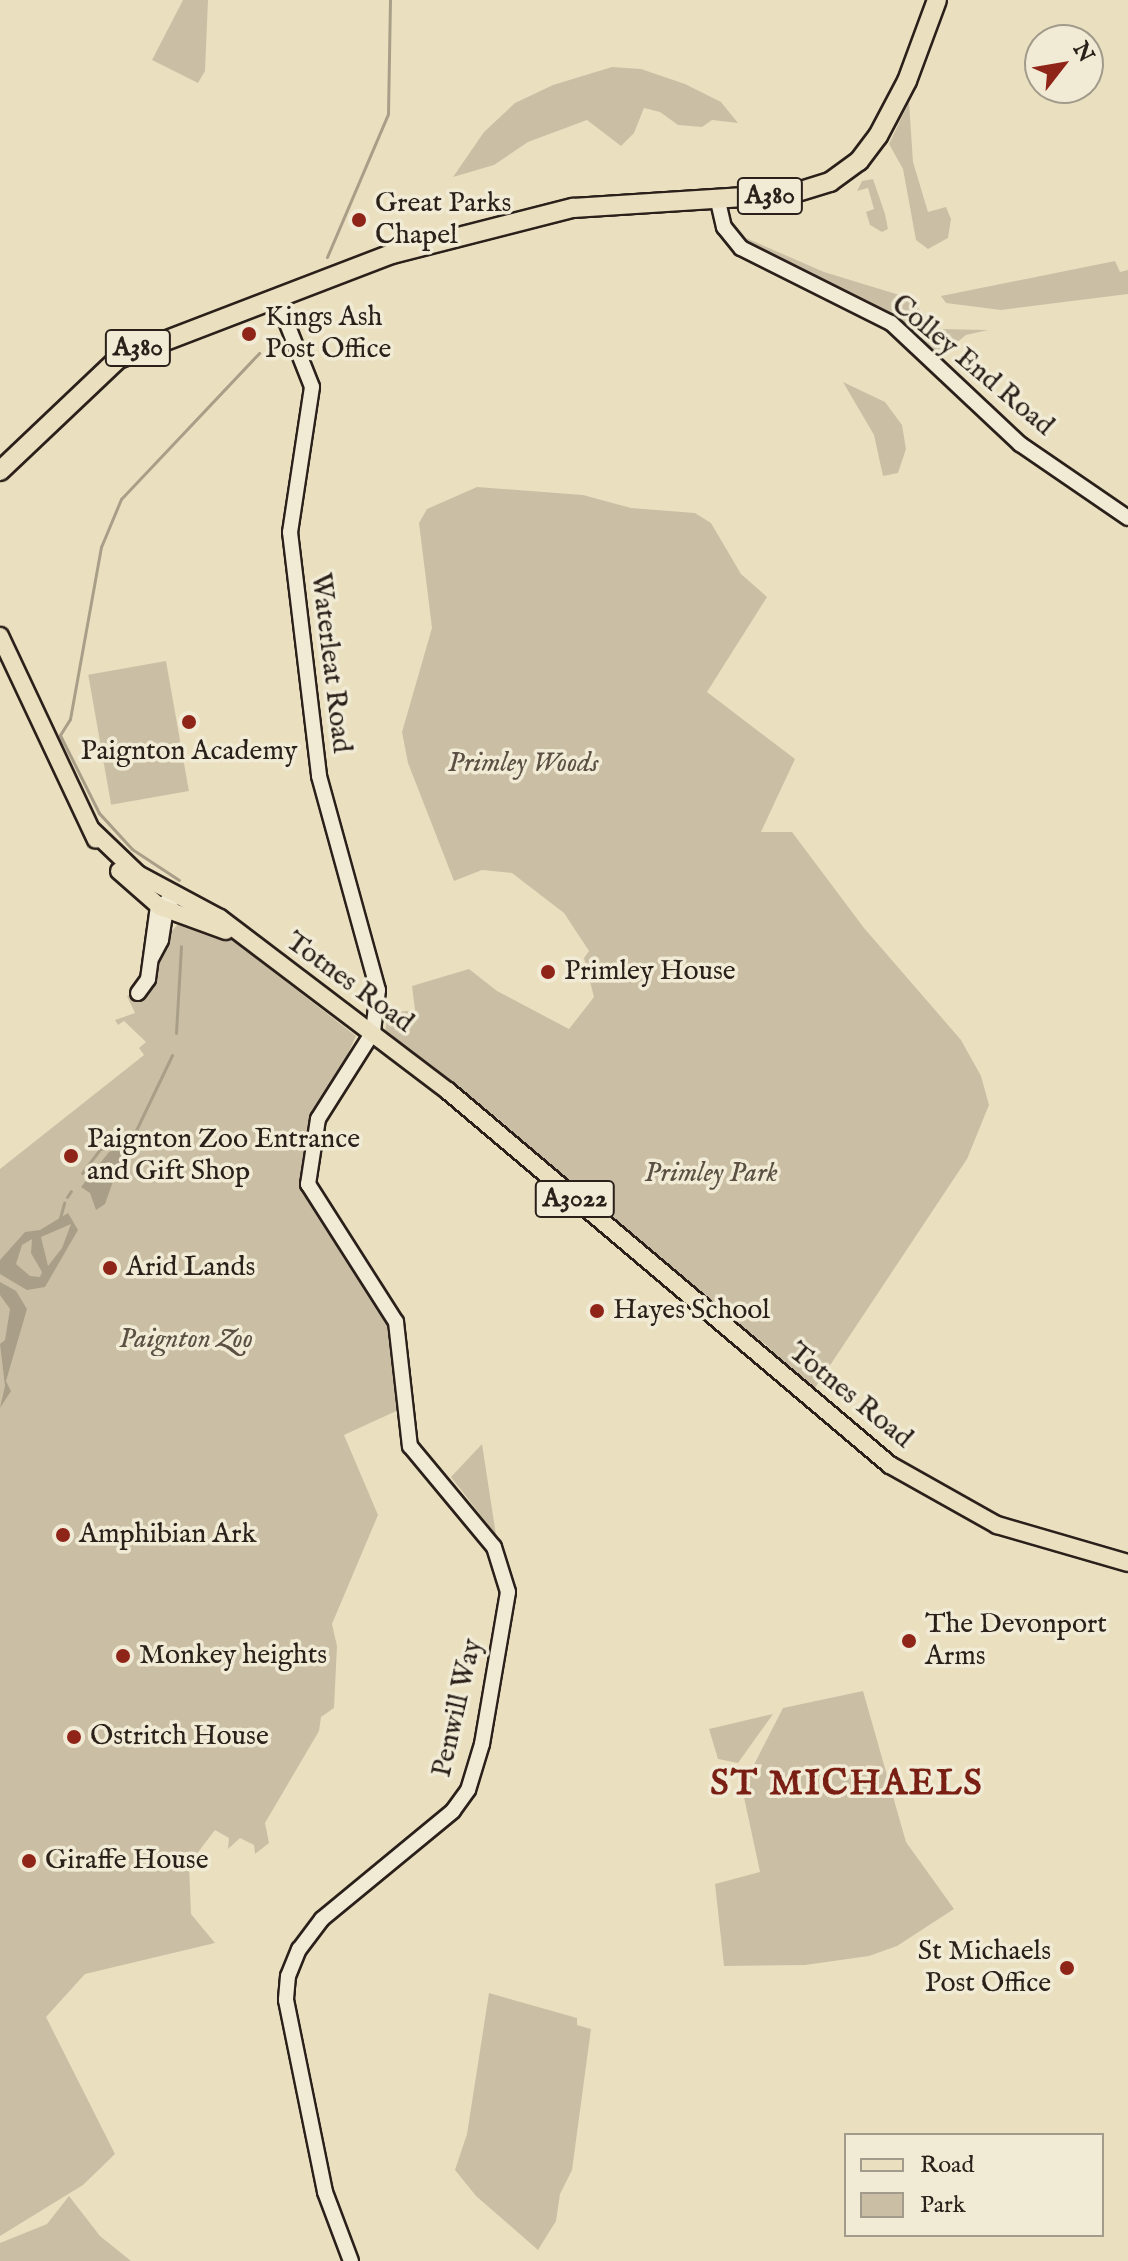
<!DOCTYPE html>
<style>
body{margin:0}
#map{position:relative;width:1128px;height:2261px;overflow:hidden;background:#eae0c0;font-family:"IM FELL English",serif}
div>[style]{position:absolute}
.green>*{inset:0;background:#cabfa4;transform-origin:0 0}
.water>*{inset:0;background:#a99f88}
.stream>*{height:3px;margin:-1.5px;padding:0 1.5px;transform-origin:1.5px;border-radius:1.5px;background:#a99f88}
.roads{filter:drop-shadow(2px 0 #2b201a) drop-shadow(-2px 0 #2b201a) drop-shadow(0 2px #2b201a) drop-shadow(0 -2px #2b201a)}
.secondary>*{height:14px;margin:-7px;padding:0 7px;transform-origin:7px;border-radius:7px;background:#f1ebd6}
.primary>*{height:16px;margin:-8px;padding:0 8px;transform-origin:8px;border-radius:8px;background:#eae0c0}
.highway>*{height:18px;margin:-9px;padding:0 9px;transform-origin:9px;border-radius:9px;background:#eae0c0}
.dots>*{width:22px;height:22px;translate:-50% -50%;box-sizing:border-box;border:4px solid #f1ebd6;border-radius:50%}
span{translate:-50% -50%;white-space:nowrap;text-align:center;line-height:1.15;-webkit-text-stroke:7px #f1ebd6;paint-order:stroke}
.shield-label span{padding:2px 6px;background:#f1ebd6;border:2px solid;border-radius:6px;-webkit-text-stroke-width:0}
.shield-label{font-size:26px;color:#2b201a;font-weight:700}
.poi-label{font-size:28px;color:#2b201a}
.left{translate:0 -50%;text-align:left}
.right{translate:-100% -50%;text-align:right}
.street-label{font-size:28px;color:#2b201a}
.park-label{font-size:28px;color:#5b5043;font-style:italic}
.district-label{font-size:36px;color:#7a1f14;font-weight:700;letter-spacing:2px}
.legend{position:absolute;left:844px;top:2133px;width:260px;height:104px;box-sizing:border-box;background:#f1ebd6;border:2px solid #a29a8b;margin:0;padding:10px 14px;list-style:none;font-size:24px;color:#2b201a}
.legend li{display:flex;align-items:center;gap:16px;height:40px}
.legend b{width:40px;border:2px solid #a29a8b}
.north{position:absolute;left:1024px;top:24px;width:80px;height:80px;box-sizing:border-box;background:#f1ebd6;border:2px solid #a29a8b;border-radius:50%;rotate:59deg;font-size:22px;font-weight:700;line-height:32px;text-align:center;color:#2b201a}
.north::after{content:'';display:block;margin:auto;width:28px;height:36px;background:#8f2418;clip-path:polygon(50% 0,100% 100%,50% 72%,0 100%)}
</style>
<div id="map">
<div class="green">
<div style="clip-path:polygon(183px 0,208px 0,205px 71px,198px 83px,152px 60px)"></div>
<div style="clip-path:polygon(612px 67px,641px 69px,685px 84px,721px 102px,738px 123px,712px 120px,702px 127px,678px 125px,660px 112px,644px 108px,634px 133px,621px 146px,587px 120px,528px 142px,494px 165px,453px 177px,484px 132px,515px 103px,553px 85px)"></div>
<div style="clip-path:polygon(909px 102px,913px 162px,928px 212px,946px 207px,951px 219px,948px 238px,928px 249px,916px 240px,903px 169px,889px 144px)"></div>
<div style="clip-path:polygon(873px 179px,885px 214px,888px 229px,882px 232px,870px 225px,866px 212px,874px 209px,868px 188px,857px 191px,862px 181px)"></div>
<div style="clip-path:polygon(737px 225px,746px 238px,824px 272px,906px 297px,941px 329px,988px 330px,966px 335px,937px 358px,899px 321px,857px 296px,783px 265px,751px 246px)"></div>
<div style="clip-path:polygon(1115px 261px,1120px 272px,1128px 270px,1128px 294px,1001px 310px,946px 303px,941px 296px)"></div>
<div style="clip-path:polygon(843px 382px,885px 402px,902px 425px,906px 449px,898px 473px,883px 476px,874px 435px)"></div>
<div style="clip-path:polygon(477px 487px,583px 495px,631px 508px,695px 513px,711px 523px,741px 574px,767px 597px,707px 692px,795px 759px,761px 832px,792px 832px,864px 928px,961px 1040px,981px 1076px,989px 1105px,967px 1159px,813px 1391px,766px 1345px,665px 1267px,497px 1118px,385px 1032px,388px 1013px,415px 1010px,412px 986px,469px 969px,497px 991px,569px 1029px,594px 997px,584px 958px,589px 951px,564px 913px,512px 873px,482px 870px,454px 881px,408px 763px,402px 732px,432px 628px,419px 523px,427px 509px)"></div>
<div style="left:166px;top:661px;width:132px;height:79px;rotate:80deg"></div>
<div style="clip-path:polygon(193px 921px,236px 943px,356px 1036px,318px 1119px,308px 1184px,396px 1322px,405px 1407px,344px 1435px,378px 1515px,332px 1624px,337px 1646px,334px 1708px,321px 1717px,319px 1731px,265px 1823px,269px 1843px,255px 1854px,254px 1845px,240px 1838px,228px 1849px,229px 1838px,215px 1830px,189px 1864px,191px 1914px,215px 1943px,85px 1974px,46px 2017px,115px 2154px,83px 2185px,0 2236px,0 1169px,144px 1055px,139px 1048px,146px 1042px,124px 1021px,118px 1025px,115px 1020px,135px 1013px,127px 996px,151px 988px,170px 933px,179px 923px)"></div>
<div style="clip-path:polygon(482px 1444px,496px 1535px,451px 1477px)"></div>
<div style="clip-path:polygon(863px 1691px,906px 1842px,954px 1909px,897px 1946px,869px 1956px,805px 1965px,724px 1966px,715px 1884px,760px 1872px,742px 1788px,783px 1708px)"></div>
<div style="clip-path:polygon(773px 1714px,738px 1763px,718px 1759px,709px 1729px)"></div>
<div style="clip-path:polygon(489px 1993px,577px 2018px,577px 2025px,591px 2029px,572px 2170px,560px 2194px,556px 2221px,538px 2250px,476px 2196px,455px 2170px,467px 2134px)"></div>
<div style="clip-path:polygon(69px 2196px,100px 2236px,131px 2261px,0 2261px,0 2243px,47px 2224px)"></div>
</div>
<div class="water">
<div style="clip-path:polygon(122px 1147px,130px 1155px,119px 1165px,105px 1204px,96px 1210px,90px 1193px,81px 1187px,109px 1152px)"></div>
<div style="clip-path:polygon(evenodd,68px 1213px,78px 1230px,45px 1287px,27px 1290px,0 1274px,0 1260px,25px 1232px,40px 1230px,68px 1213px,71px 1224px,62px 1248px,48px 1266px,41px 1237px,71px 1224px,68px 1213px,32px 1239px,31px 1253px,42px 1272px,40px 1277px,30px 1276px,16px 1264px,22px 1245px,32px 1239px)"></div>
<div style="clip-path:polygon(0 1282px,16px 1291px,27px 1309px,6px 1381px,11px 1391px,0 1408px,5px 1386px,0 1344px,5px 1340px,10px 1309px,0 1295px)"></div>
</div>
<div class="stream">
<div style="left:327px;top:257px;width:155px;rotate:-66.9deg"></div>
<div style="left:388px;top:114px;width:114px;rotate:-89deg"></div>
<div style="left:179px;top:880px;width:56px;rotate:-146.6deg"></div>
<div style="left:132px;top:849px;width:49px;rotate:-132.5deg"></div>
<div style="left:99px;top:813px;width:87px;rotate:-116.6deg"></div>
<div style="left:60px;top:735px;width:19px;rotate:-58deg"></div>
<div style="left:70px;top:719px;width:175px;rotate:-79.8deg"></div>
<div style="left:101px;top:547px;width:52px;rotate:-67.4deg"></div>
<div style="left:121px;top:499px;width:201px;rotate:-46.6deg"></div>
<div style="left:176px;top:1033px;width:87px;rotate:-86.7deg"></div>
<div style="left:128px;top:1147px;width:102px;rotate:-64.4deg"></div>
<div style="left:82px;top:1173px;width:30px;rotate:-53deg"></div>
<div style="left:100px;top:1149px;width:30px;rotate:-9deg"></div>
<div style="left:67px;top:1197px;width:7px;rotate:-56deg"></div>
<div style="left:60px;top:1218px;width:16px;rotate:-75deg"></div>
</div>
<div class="roads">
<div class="secondary">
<div style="left:717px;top:197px;width:31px;rotate:77deg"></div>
<div style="left:724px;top:227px;width:27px;rotate:51deg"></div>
<div style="left:741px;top:248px;width:168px;rotate:26.6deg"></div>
<div style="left:891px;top:323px;width:177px;rotate:43.2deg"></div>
<div style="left:1020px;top:444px;width:131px;rotate:34.4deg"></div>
<div style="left:278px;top:301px;width:92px;rotate:68.4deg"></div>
<div style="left:312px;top:387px;width:147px;rotate:98.6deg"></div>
<div style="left:290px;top:532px;width:246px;rotate:83.2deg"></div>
<div style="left:319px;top:776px;width:222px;rotate:74.6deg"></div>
<div style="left:378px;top:990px;width:42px;rotate:96.8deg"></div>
<div style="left:373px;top:1032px;width:103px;rotate:122.3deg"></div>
<div style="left:318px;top:1119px;width:66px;rotate:98.7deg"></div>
<div style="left:308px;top:1184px;width:164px;rotate:57.5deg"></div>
<div style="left:396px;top:1322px;width:125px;rotate:83.6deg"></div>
<div style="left:410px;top:1446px;width:131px;rotate:50.3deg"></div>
<div style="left:494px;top:1547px;width:47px;rotate:72.7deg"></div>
<div style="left:508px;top:1592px;width:154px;rotate:99.7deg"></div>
<div style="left:482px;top:1744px;width:48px;rotate:106.9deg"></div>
<div style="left:468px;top:1790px;width:26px;rotate:126deg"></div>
<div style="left:453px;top:1811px;width:170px;rotate:140.5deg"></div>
<div style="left:322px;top:1919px;width:38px;rotate:127deg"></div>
<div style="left:299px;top:1949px;width:29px;rotate:112deg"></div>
<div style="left:288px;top:1976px;width:24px;rotate:95deg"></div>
<div style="left:286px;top:2000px;width:196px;rotate:78.5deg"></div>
<div style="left:325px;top:2192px;width:74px;rotate:69.4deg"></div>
<div style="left:152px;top:957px;width:19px;rotate:-62deg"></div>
<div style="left:161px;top:940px;width:39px;rotate:-81deg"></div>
<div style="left:138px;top:993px;width:17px;rotate:-54deg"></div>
<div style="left:148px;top:979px;width:74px;rotate:-82.2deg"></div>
<div style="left:158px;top:906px;width:23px;rotate:-25deg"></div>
</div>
<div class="primary">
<div style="left:0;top:636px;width:225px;rotate:64.8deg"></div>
<div style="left:92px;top:830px;width:64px;rotate:43.7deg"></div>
<div style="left:138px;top:874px;width:93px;rotate:28.2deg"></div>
<div style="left:220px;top:918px;width:286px;rotate:37.2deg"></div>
<div style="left:448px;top:1091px;width:579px;rotate:40.24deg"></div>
<div style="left:890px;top:1465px;width:123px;rotate:29.3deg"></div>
<div style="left:997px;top:1525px;width:136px;rotate:16.2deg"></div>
<div style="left:119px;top:871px;width:55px;rotate:41.3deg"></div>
<div style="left:160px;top:907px;width:70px;rotate:20deg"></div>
</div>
<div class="highway">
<div style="left:0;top:471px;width:163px;rotate:-43.5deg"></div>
<div style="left:118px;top:359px;width:293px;rotate:-21deg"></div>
<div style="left:392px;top:254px;width:187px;rotate:-14.3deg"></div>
<div style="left:573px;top:208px;width:218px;rotate:-3.7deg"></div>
<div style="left:791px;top:194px;width:41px;rotate:-17.1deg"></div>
<div style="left:830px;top:182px;width:36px;rotate:-36deg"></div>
<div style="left:859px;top:161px;width:31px;rotate:-53deg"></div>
<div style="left:878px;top:136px;width:62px;rotate:-62.2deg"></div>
<div style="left:907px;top:81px;width:86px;rotate:-69.7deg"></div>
</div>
</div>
<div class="dots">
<div style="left:359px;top:220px;background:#8f2418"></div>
<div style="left:249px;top:334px;background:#8f2418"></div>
<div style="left:189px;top:722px;background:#8f2418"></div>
<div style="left:548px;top:972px;background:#8f2418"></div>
<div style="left:71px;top:1156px;background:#8f2418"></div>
<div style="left:110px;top:1268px;background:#8f2418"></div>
<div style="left:597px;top:1311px;background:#8f2418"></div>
<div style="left:63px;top:1535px;background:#8f2418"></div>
<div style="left:909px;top:1641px;background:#8f2418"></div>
<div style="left:123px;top:1656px;background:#8f2418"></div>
<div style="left:74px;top:1737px;background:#8f2418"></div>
<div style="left:29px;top:1861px;background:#8f2418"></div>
<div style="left:1067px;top:1968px;background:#8f2418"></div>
</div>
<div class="shield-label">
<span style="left:770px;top:196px">A380</span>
<span style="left:138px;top:348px">A380</span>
<span style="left:575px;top:1199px">A3022</span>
</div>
<div class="poi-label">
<span class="left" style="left:375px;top:220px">Great Parks<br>Chapel</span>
<span class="left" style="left:265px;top:334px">Kings Ash<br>Post Office</span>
<span style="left:189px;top:752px">Paignton Academy</span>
<span class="left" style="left:564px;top:972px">Primley House</span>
<span class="left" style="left:87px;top:1156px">Paignton Zoo Entrance<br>and Gift Shop</span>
<span class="left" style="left:126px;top:1268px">Arid Lands</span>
<span class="left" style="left:613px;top:1311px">Hayes School</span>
<span class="left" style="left:79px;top:1535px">Amphibian Ark</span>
<span class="left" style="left:925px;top:1641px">The Devonport<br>Arms</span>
<span class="left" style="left:139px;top:1656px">Monkey heights</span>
<span class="left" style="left:90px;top:1737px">Ostritch House</span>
<span class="left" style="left:45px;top:1861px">Giraffe House</span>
<span class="right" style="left:1051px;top:1968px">St Michaels<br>Post Office</span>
</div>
<div class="street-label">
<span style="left:972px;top:366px;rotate:40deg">Colley End Road</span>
<span style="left:330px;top:663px;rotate:83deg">Waterleat Road</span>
<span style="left:349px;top:983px;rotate:36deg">Totnes Road</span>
<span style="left:850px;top:1396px;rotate:39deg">Totnes Road</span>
<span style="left:458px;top:1708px;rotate:-77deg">Penwill Way</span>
</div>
<div class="park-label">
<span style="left:523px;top:764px">Primley Woods</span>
<span style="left:711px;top:1174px">Primley Park</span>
<span style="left:186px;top:1340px">Paignton Zoo</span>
</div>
<div class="district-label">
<span style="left:847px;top:1785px">ST MICHAELS</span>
</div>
<ul class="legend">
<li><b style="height:10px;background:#eae0c0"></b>Road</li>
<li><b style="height:22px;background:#cabfa4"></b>Park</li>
</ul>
<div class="north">N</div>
</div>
